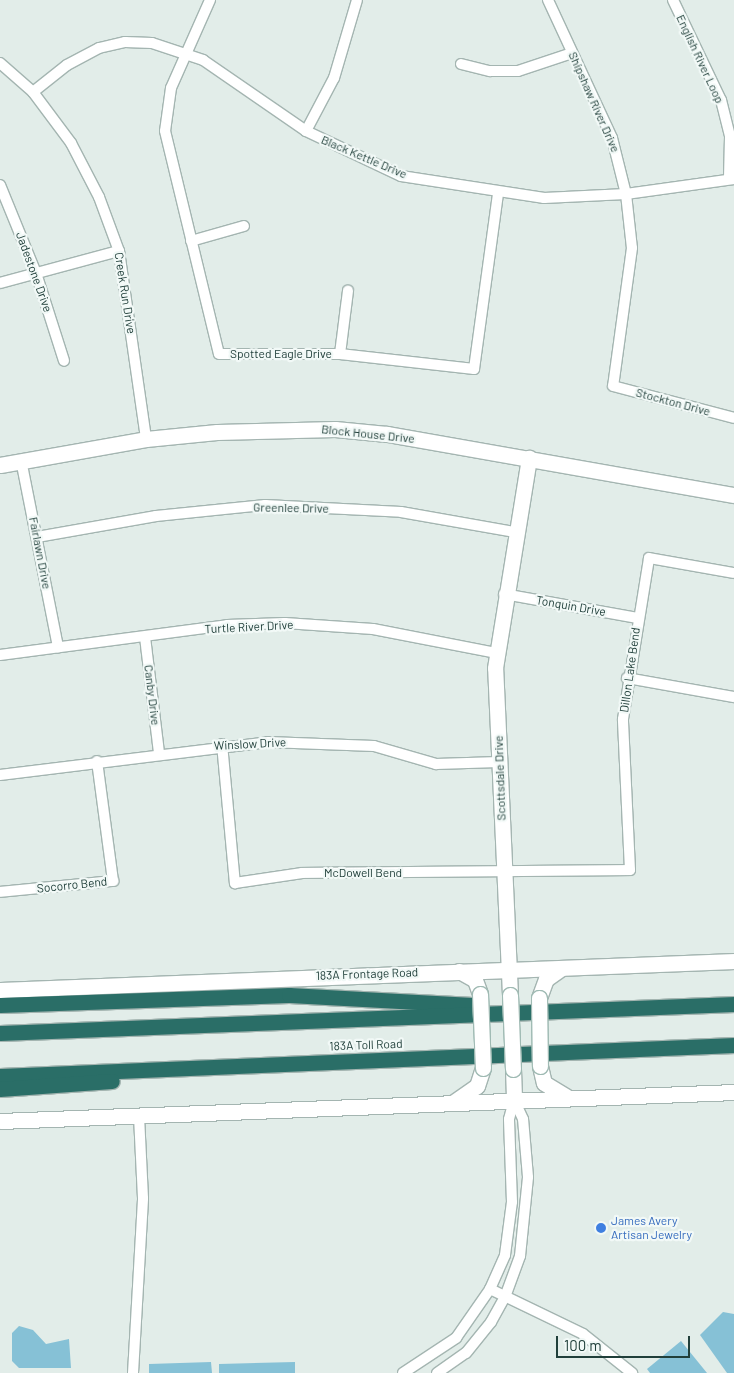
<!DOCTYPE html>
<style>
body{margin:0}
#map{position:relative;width:734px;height:1373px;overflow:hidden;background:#e2ede9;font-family:Barlow,sans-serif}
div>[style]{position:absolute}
.water>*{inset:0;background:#86c1d6}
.roads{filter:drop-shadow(1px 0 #a4b5b1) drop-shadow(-1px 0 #a4b5b1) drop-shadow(0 1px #a4b5b1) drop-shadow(0 -1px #a4b5b1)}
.street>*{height:10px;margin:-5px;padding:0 5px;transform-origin:5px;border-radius:5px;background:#fff}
.secondary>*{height:15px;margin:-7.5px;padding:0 7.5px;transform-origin:7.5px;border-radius:7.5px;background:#fff}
.highway>*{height:15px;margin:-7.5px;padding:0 7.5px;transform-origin:7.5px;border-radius:7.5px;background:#2a6e67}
.bridges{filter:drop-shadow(1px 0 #9fbab3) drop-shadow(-1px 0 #9fbab3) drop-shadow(0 1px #9fbab3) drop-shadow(0 -1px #9fbab3)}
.secondary-bridge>*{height:15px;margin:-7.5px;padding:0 7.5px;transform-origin:7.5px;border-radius:7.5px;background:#fff}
.dots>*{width:14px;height:14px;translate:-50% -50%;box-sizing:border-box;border:2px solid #f2f9f7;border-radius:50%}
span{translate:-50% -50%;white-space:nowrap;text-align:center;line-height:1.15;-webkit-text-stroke:4.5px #f2f9f7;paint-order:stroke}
.street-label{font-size:12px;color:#203f3a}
.shop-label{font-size:12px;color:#366cbe}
.left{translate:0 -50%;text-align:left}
.scale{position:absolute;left:556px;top:1336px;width:134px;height:22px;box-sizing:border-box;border:2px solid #203f3a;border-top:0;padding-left:6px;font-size:15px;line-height:18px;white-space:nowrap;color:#203f3a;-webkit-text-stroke:4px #f2f9f7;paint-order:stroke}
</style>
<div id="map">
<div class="water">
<div style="clip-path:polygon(723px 1312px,734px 1314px,734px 1373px,727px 1373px,700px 1335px)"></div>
<div style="clip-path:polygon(19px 1326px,33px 1330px,46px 1344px,69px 1339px,71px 1368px,19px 1368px,12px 1361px,12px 1333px)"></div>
<div style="clip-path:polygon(681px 1341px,707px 1373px,650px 1373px,647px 1369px)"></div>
<div style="clip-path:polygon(211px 1362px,212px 1373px,149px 1373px,149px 1364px)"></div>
<div style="clip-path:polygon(295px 1362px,295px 1373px,219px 1373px,219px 1364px)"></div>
</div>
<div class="roads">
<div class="street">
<div style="left:210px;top:0;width:96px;rotate:113.9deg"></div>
<div style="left:171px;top:88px;width:43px;rotate:97.9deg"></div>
<div style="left:165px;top:131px;width:229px;rotate:76.4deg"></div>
<div style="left:219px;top:354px;width:121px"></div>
<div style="left:340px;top:354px;width:135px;rotate:6.4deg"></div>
<div style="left:474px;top:369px;width:178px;rotate:-82.2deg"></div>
<div style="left:548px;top:0;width:152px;rotate:65.1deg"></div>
<div style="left:612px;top:138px;width:58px;rotate:76deg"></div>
<div style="left:626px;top:194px;width:54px;rotate:83.7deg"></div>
<div style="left:632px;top:248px;width:139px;rotate:97.8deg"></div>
<div style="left:613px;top:386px;width:125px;rotate:14.8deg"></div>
<div style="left:673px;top:0;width:111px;rotate:64.4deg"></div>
<div style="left:721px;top:100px;width:38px;rotate:76deg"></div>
<div style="left:730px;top:137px;width:41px;rotate:91.4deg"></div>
<div style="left:0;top:63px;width:44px;rotate:41.3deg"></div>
<div style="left:33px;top:92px;width:64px;rotate:53.3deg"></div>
<div style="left:71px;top:143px;width:61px;rotate:62.6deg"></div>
<div style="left:99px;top:197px;width:58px;rotate:69.7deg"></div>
<div style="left:119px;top:251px;width:190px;rotate:81.8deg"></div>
<div style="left:461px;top:64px;width:30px;rotate:14deg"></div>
<div style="left:490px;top:71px;width:28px"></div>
<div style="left:518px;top:71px;width:57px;rotate:-18.4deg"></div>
<div style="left:33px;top:92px;width:43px;rotate:-38.5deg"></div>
<div style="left:67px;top:65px;width:36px;rotate:-28deg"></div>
<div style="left:99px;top:48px;width:27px;rotate:-13deg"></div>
<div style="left:125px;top:42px;width:27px;rotate:2deg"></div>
<div style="left:152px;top:43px;width:54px;rotate:18.4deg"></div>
<div style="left:203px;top:60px;width:125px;rotate:34.6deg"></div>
<div style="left:306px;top:131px;width:105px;rotate:25.3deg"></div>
<div style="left:401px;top:176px;width:145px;rotate:8.7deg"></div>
<div style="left:544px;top:198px;width:82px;rotate:-2.8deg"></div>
<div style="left:626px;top:194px;width:109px;rotate:-7.9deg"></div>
<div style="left:306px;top:131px;width:60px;rotate:-62.2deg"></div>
<div style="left:334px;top:78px;width:81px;rotate:-73.6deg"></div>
<div style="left:0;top:185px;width:95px;rotate:67.8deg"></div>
<div style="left:36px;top:273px;width:92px;rotate:72.3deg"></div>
<div style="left:191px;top:241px;width:55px;rotate:-15.8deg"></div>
<div style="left:0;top:283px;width:123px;rotate:-15.1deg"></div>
<div style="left:340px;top:354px;width:64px;rotate:-82.8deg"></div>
<div style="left:21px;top:460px;width:191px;rotate:78.8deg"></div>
<div style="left:37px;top:537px;width:121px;rotate:-10deg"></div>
<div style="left:156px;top:516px;width:110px;rotate:-5.8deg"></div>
<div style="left:265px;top:505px;width:136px;rotate:2.9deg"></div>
<div style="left:401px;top:512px;width:116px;rotate:10deg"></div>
<div style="left:504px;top:594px;width:135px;rotate:10.2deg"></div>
<div style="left:145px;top:637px;width:117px;rotate:83.1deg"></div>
<div style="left:0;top:655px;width:229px;rotate:-7.5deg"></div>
<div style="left:227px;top:625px;width:58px;rotate:-2deg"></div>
<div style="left:285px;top:623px;width:88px;rotate:3.9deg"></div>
<div style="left:373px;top:629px;width:125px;rotate:11deg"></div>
<div style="left:627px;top:678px;width:109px;rotate:10.1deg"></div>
<div style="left:222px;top:744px;width:140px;rotate:84.7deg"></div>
<div style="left:235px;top:883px;width:68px;rotate:-8.5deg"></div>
<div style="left:302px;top:873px;width:328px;rotate:-0.5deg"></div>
<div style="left:630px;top:870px;width:151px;rotate:-92.7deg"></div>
<div style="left:623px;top:719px;width:163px;rotate:-80.8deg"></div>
<div style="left:649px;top:558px;width:86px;rotate:10deg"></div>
<div style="left:0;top:775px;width:270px;rotate:-7deg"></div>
<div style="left:268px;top:742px;width:106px;rotate:2.2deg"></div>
<div style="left:374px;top:746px;width:65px;rotate:16.2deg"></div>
<div style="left:436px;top:764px;width:63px;rotate:-1.8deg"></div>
<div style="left:0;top:892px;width:114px;rotate:-5.6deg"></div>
<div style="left:113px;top:881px;width:121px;rotate:-97.6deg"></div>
<div style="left:490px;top:1289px;width:103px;rotate:25.8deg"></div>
<div style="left:583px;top:1334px;width:63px;rotate:38.5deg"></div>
<div style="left:133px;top:1373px;width:175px;rotate:-86.7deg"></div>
<div style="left:143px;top:1198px;width:83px;rotate:-92.8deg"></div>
<div style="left:403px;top:1373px;width:64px;rotate:-33.4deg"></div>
<div style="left:456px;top:1338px;width:60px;rotate:-55.2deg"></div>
<div style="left:490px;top:1289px;width:37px;rotate:-66deg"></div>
<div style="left:505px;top:1255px;width:53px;rotate:-82.5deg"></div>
<div style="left:512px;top:1202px;width:83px;rotate:-92.1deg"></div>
<div style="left:509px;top:1119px;width:20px;rotate:-75deg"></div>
<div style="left:437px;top:1373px;width:35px;rotate:-35deg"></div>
<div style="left:466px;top:1353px;width:40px;rotate:-51deg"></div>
<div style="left:491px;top:1322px;width:29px;rotate:-61deg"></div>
<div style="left:505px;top:1297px;width:44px;rotate:-69.9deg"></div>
<div style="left:520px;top:1256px;width:79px;rotate:-84.2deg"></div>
<div style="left:528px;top:1177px;width:58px;rotate:-94.9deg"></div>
<div style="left:523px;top:1119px;width:21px;rotate:-115deg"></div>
</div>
<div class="secondary">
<div style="left:0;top:465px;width:148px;rotate:-10.1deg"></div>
<div style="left:146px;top:439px;width:71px;rotate:-5.6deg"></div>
<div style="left:217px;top:432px;width:118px;rotate:-1.5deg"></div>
<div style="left:335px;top:429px;width:52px;rotate:5.5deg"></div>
<div style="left:387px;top:434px;width:352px;rotate:10deg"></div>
<div style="left:459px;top:971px;width:18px;rotate:29deg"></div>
<div style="left:475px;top:980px;width:15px;rotate:70deg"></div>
<div style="left:0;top:990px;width:735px;rotate:-2.26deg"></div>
<div style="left:510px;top:995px;width:327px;rotate:-92.6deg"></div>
<div style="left:495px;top:668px;width:213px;rotate:-80.8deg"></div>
<div style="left:539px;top:998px;width:20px;rotate:-70deg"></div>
<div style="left:546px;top:979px;width:19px;rotate:-35deg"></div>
<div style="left:540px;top:1066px;width:17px;rotate:77deg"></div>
<div style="left:544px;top:1083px;width:26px;rotate:31deg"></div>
<div style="left:513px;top:1069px;width:31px;rotate:88deg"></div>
<div style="left:454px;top:1102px;width:28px;rotate:-35deg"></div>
<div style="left:477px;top:1086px;width:19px;rotate:-72deg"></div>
<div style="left:0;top:1121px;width:735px;rotate:-2.26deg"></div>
</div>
<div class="highway">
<div style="left:0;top:1005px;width:289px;rotate:-2deg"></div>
<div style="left:289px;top:995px;width:184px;rotate:3.1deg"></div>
<div style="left:0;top:1033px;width:735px;rotate:-2.26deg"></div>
<div style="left:0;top:1076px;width:735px;rotate:-2.42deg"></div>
<div style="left:0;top:1089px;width:112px;rotate:-4.1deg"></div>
</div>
</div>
<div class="bridges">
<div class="secondary-bridge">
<div style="left:480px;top:994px;width:74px;rotate:87.7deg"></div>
<div style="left:510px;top:995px;width:74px;rotate:87.7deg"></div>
<div style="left:539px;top:998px;width:68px;rotate:89.2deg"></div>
</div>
</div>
<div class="dots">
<div style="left:601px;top:1228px;background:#3f7fe0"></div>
</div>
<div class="street-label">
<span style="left:700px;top:59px;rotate:65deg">English River Loop</span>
<span style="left:594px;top:102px;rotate:66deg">Shipshaw River Drive</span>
<span style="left:364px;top:157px;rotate:23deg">Black Kettle Drive</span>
<span style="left:34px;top:272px;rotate:70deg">Jadestone Drive</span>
<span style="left:125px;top:293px;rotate:81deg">Creek Run Drive</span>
<span style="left:281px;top:354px">Spotted Eagle Drive</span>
<span style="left:673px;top:402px;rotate:15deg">Stockton Drive</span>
<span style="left:368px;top:434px;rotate:6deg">Block House Drive</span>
<span style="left:291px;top:508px;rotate:1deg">Greenlee Drive</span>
<span style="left:40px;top:553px;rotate:79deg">Fairlawn Drive</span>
<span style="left:571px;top:606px;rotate:10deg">Tonquin Drive</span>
<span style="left:249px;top:627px;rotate:-3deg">Turtle River Drive</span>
<span style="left:630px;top:670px;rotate:-82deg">Dillon Lake Bend</span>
<span style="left:152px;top:695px;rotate:83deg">Canby Drive</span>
<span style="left:250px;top:744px;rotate:-3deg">Winslow Drive</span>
<span style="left:500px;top:778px;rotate:-92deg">Scottsdale Drive</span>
<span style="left:363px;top:873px">McDowell Bend</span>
<span style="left:72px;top:885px;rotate:-6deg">Socorro Bend</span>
<span style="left:367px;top:974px;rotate:-2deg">183A Frontage Road</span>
<span style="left:366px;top:1045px;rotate:-2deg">183A Toll Road</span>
</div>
<div class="shop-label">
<span class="left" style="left:611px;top:1228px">James Avery<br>Artisan Jewelry</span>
</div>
<div class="scale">100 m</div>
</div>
